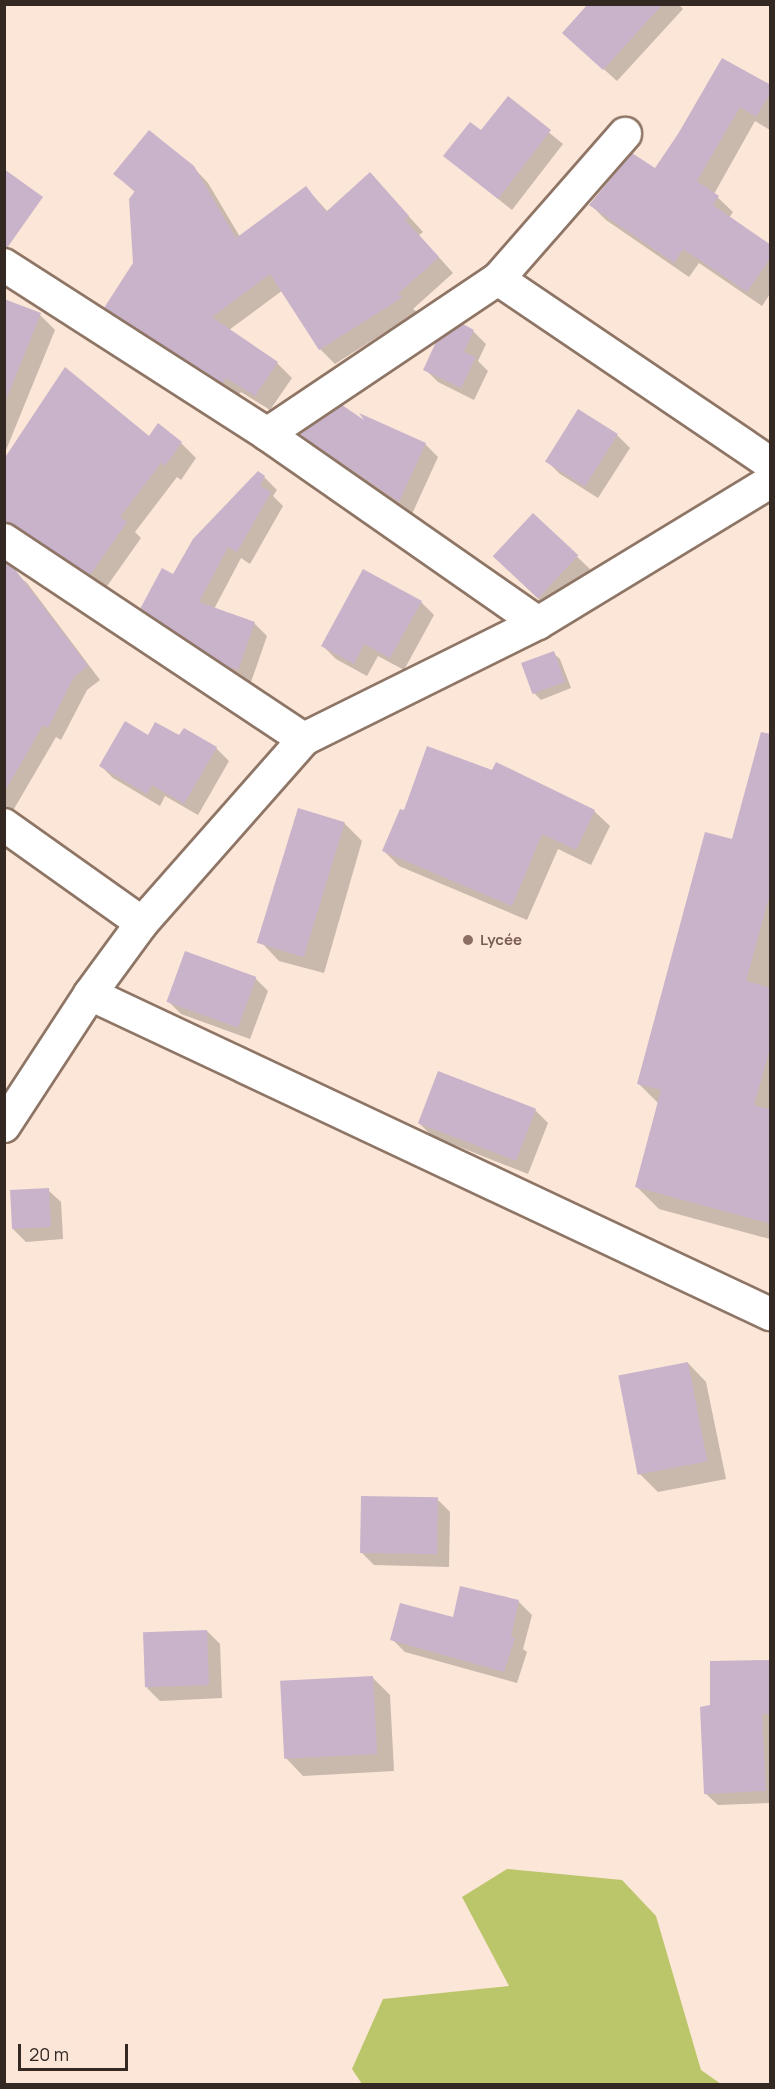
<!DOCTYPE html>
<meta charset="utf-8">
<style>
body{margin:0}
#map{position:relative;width:775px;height:2089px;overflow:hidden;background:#fce6d8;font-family:Manrope,sans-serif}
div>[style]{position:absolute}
.forest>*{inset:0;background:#bbc569}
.shadow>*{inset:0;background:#0003}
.building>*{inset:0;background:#c9b3ca;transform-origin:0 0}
.roads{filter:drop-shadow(2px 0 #8e7565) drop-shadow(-2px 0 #8e7565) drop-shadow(0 2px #8e7565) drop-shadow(0 -2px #8e7565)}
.street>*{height:32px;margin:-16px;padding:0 16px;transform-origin:16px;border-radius:16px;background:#fff}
.dots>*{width:16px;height:16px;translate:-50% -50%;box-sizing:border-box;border:3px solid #fce6d8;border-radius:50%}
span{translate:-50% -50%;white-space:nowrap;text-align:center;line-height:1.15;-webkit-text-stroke:5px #fce6d8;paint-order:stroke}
.education-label{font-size:15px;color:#785e54;font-weight:700}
.left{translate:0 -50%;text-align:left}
.frame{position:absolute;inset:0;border:6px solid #332822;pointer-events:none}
.scale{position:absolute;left:18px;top:2044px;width:110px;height:27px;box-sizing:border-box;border:3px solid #332822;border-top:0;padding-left:8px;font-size:18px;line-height:21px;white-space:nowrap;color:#332822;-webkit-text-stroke:4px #fce6d8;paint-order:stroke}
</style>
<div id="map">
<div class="forest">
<div style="clip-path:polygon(507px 1869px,622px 1880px,656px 1916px,701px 2070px,721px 2084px,362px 2084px,352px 2069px,383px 1999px,509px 1986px,462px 1897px)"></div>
</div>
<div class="shadow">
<div style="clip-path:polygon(590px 4px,678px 4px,683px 9px,617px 81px,577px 45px)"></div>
<div style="clip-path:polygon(770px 87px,770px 130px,755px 121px,714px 194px,733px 212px,729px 218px,770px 247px,770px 294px,762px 306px,699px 263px,689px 277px,606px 220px,591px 205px,655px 170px,679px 135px)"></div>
<div style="clip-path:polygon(508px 99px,563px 144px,512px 210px,445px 156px,482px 133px)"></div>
<div style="clip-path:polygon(193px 167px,208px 183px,240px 237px,306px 188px,328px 212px,384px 189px,423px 232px,419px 235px,453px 273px,413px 309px,417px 312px,335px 364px,320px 349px,283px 290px,229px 330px,277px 363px,292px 378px,270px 410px,241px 392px,237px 397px,120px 322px,106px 307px,134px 264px,136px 193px,115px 174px)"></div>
<div style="clip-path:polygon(4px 300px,40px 315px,55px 330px,4px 455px)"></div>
<div style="clip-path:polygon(473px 331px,486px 344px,478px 361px,488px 371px,474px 400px,438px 382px,425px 369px)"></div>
<div style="clip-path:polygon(301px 435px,425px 444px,438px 457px,412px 514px,314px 447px)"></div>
<div style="clip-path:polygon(617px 435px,630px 448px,598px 498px,560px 474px,547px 461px)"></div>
<div style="clip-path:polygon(149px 438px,181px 443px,196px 458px,181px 480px,177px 477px,135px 532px,141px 538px,105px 589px,4px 530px,4px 462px)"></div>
<div style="clip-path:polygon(264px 477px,277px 490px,273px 496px,283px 506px,250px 564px,241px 558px,214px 609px,254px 623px,267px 636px,251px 682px,241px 678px,155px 622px,142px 609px)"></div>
<div style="clip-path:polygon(533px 515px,590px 569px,550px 610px,506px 568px)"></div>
<div style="clip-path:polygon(4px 564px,27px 583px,100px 680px,87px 690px,61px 740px,56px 737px,4px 826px)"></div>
<div style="clip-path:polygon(421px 602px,434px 615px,404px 670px,378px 656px,367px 676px,336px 659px,323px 646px)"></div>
<div style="clip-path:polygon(553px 653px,560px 659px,571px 688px,541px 700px,534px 693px)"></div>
<div style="clip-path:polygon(149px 737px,180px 738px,216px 748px,229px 761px,198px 815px,165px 796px,160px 806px,113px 778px,101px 766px)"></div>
<div style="clip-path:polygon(770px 785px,770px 1239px,659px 1209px,637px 1187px,659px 1104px,639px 1084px,733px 841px)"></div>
<div style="clip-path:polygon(594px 811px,610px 826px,591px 865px,558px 849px,527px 920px,399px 866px,384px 851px)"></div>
<div style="clip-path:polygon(344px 823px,362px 841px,324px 973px,279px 961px,261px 942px)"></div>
<div style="clip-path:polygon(255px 978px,268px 991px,250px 1039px,181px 1014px,168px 1001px)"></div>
<div style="clip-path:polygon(535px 1110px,548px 1123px,528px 1174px,432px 1136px,419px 1123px)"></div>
<div style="clip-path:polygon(48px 1190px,61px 1202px,63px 1239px,26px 1242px,13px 1229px)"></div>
<div style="clip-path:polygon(688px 1363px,706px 1382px,726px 1479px,658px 1492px,640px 1474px)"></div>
<div style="clip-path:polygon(437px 1499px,450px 1512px,449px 1567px,374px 1565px,361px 1552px)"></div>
<div style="clip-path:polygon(461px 1588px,519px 1602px,532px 1615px,523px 1649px,527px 1652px,517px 1683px,405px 1652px,392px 1639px,454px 1619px)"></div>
<div style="clip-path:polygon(207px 1631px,220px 1644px,222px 1698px,160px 1701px,147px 1688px)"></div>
<div style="clip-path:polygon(770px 1674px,770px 1803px,718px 1805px,705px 1793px)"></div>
<div style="clip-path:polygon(372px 1677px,390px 1695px,394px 1771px,303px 1776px,286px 1758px)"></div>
</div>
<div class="building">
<div style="clip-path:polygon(588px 4px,663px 4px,603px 70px,562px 33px)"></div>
<div style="clip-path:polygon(722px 58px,771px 85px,771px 92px,756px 117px,740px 107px,697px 181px,719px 196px,713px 205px,771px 245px,771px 257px,747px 292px,683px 249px,674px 263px,589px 205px,632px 153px,655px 168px,678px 134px)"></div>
<div style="clip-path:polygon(508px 96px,551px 130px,498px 199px,443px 156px,470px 122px,481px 130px)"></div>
<div style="clip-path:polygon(149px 130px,194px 166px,236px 238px,306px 186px,326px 212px,370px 172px,409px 216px,405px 220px,439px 257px,398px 294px,403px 297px,319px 350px,270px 274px,212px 317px,278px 362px,255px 396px,226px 378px,222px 384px,104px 308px,133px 263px,129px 199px,135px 191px,113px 174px)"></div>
<div style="clip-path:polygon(4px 169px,43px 197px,7px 248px,4px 247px)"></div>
<div style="clip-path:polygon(4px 299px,41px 313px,6px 400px,4px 400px)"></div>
<div style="clip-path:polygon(463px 324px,474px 330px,464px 352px,476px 357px,461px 388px,423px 370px,436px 342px)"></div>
<div style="clip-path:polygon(65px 367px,149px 436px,158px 423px,182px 442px,165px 466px,161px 463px,120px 517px,127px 522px,90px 575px,14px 525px,4px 522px,4px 459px)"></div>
<div style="clip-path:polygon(342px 405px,364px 420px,359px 413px,426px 443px,399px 502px,299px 434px)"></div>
<div style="left:578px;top:409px;width:47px;height:62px;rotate:32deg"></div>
<div style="clip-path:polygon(258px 471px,265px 476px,260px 486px,271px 492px,237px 552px,228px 547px,199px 602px,255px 622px,238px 670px,226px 666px,140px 609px,162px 568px,173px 574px,193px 539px)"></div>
<div style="left:533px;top:513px;width:62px;height:59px;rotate:43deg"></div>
<div style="clip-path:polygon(4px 562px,14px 568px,88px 666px,74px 677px,48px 728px,43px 725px,4px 793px)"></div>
<div style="clip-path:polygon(363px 569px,422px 601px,390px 658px,364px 644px,354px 664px,321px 646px)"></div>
<div style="left:554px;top:651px;width:33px;height:35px;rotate:70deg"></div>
<div style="clip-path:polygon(125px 721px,148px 735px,155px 722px,179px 735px,184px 728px,217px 747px,184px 804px,152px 785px,147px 794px,99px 766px)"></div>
<div style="clip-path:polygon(761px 732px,771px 734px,771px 890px,746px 981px,771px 988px,771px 1045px,754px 1105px,771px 1110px,771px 1224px,635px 1187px,661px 1090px,637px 1084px,705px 832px,732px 839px)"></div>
<div style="clip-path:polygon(427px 746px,492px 770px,496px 762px,595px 810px,576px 850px,542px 834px,512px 906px,382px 851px,400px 809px,404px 810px)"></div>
<div style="left:298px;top:808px;width:49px;height:141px;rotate:17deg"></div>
<div style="left:185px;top:951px;width:76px;height:54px;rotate:20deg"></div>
<div style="left:438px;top:1071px;width:105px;height:56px;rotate:21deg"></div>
<div style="left:49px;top:1188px;width:39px;height:39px;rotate:87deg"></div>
<div style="left:688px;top:1362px;width:101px;height:71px;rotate:79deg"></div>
<div style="left:361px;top:1496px;width:77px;height:57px;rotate:1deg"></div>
<div style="clip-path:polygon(460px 1586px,519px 1600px,511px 1637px,515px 1638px,504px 1672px,390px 1640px,400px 1603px,453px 1617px)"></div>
<div style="left:207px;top:1630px;width:55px;height:64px;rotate:88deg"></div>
<div style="clip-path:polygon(771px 1660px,771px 1714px,762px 1714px,766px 1791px,704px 1794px,700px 1707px,710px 1705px,710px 1661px)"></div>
<div style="left:373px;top:1676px;width:78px;height:93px;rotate:87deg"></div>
</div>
<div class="roads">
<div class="street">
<div style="left:4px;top:265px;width:313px;rotate:32.7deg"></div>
<div style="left:267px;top:434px;width:330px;rotate:34.9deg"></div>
<div style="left:498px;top:279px;width:328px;rotate:34.1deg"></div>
<div style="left:267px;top:434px;width:278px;rotate:-33.9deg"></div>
<div style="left:498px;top:279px;width:193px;rotate:-48.8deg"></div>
<div style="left:4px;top:540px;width:360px;rotate:33.6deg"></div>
<div style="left:4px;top:825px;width:169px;rotate:35.4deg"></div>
<div style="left:90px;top:994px;width:752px;rotate:25.2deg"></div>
<div style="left:4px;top:1126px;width:158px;rotate:-56.9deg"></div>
<div style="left:90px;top:994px;width:88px;rotate:-53.8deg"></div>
<div style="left:142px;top:923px;width:245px;rotate:-48.6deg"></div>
<div style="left:304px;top:739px;width:261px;rotate:-26.4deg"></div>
<div style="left:538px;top:623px;width:271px;rotate:-31.3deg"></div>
</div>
</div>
<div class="dots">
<div style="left:468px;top:940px;background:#8d6e63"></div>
</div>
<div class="education-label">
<span class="left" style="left:480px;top:940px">Lycée</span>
</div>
<div class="frame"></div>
<div class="scale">20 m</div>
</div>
